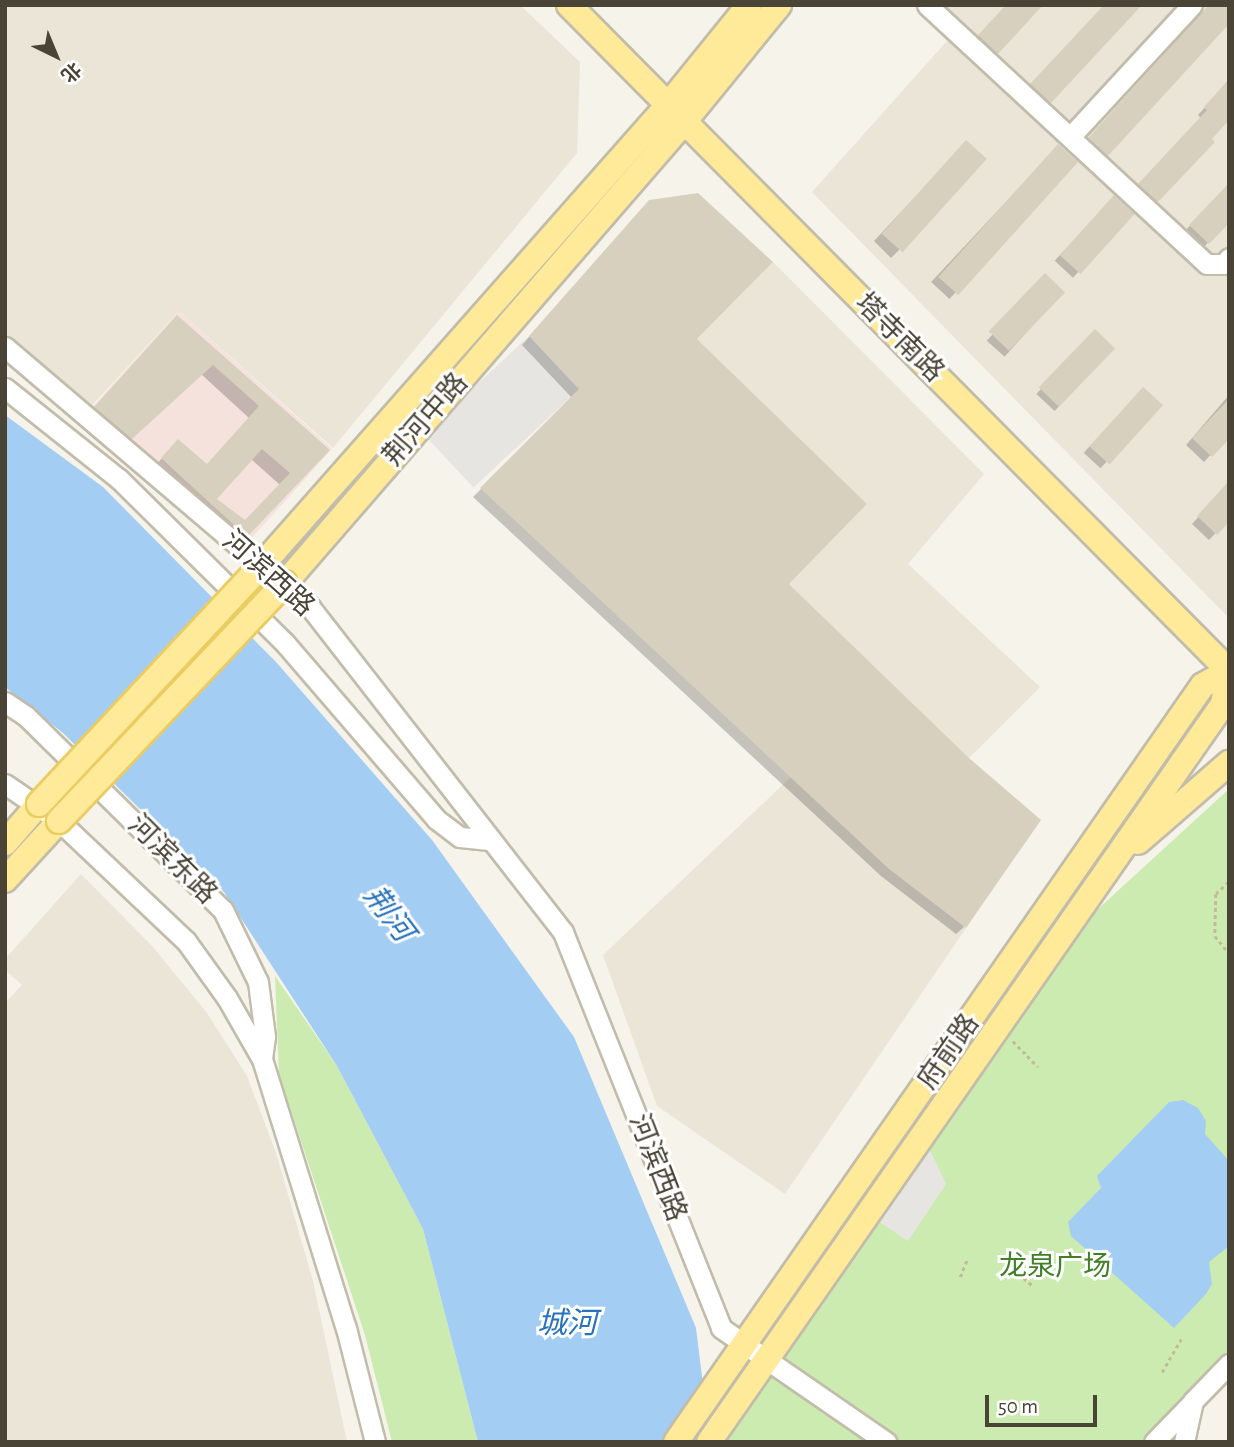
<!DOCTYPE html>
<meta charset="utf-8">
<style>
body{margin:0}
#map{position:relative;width:1234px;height:1447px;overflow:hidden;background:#f5f3ea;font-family:"Alegreya Sans","Noto Sans SC",sans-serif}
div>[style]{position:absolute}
.residential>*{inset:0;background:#eae5d7}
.medical>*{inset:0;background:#f6e2dd;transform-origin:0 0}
.green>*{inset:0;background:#ccebb1}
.parking>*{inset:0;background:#e7e5e1;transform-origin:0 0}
.water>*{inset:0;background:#a4cdf4}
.shadow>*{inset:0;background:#0003;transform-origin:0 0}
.building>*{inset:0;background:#d8d0be;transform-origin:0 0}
.path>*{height:2.5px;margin-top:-1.25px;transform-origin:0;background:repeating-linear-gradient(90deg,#c4b99c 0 3.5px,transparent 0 7px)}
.roads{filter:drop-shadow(2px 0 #c2bcab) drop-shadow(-2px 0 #c2bcab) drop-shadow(0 2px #c2bcab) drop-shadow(0 -2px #c2bcab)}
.minor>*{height:19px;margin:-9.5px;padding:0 9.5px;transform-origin:9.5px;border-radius:9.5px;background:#fff}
.major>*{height:24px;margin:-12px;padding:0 12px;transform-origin:12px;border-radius:12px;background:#ffea99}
.bridges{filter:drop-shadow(2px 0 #eacc63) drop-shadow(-2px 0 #eacc63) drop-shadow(0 2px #eacc63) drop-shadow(0 -2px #eacc63)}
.major-bridge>*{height:24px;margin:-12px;padding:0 12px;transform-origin:12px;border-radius:12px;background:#ffea99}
span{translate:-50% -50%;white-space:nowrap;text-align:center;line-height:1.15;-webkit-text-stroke:6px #fff;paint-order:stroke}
.street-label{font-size:28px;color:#4a4437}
.park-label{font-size:28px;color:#418026}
.water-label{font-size:30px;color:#2a73bc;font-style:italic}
.frame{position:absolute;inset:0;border:7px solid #4a4437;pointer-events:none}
.north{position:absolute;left:21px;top:21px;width:70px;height:70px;-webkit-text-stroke:5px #fff;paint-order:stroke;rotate:137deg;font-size:19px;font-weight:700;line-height:28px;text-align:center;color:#4a4437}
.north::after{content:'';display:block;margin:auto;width:24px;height:32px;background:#4a4437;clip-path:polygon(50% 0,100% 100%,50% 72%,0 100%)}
.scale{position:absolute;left:985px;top:1395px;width:112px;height:32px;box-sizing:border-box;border:4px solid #4a4437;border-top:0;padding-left:9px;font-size:21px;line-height:24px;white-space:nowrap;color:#4a4437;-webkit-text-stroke:5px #fff;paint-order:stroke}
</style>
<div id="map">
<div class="residential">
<div style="clip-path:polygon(5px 5px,520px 5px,580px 62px,577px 153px,333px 448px,179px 311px,85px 413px,5px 337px)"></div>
<div style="clip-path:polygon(929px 5px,1229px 5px,1228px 617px,812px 192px,955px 32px)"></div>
<div style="clip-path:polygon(773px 262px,984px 474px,908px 564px,1040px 687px,969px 758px,789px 584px,867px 504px,697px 339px)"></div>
<div style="clip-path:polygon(791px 777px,966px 928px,785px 1194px,657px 1106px,603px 955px)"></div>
<div style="clip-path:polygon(81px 874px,153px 947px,207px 1013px,247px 1076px,276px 1153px,313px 1281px,347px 1442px,5px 1442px,5px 1003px,22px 985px,5px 970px,5px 959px)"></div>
</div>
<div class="medical">
<div style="left:179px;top:311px;width:206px;height:139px;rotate:42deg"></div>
</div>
<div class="green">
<div style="clip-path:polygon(1229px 789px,1229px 1352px,1191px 1390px,1173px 1442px,721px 1442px,1074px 931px)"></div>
<div style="clip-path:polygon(275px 976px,337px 1066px,423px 1229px,478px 1442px,392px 1442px,365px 1335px,279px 1074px)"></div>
</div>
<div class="parking">
<div style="left:529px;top:336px;width:73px;height:144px;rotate:47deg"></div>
<div style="clip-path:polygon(927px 1144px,946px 1184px,908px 1241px,875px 1219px)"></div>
</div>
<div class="water">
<div style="clip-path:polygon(5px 415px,103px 487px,276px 662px,432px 840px,574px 1037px,696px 1328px,710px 1442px,478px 1442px,423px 1229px,337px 1066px,224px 892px,63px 733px,5px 687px)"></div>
<div style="clip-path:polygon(1183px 1100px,1198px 1108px,1206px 1121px,1205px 1134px,1229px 1161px,1229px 1246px,1209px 1262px,1212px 1284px,1206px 1294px,1174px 1328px,1071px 1236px,1068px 1222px,1101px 1188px,1097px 1176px,1169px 1102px)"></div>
</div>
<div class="shadow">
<div style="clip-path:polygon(1007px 5px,1041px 5px,989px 61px,971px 44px)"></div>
<div style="clip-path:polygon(1106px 5px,1049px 102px,1042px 109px,1024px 93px)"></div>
<div style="clip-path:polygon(1210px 5px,1107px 155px,1100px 162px,1082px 146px)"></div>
<div style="clip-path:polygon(1229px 81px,1157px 201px,1150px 208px,1132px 192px,1201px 118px,1198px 115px)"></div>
<div style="left:1058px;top:146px;width:25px;height:186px;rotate:43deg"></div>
<div style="clip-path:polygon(959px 150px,899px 250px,891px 258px,874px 241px)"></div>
<div style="clip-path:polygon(1229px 185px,1229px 221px,1200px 251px,1182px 234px)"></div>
<div style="left:1114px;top:197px;width:25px;height:87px;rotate:43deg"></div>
<div style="clip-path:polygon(642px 210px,786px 584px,964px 927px,956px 934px,881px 876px,473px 497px,572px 398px,522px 345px)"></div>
<div style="left:1045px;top:276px;width:24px;height:87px;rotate:42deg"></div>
<div style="clip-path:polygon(evenodd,166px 328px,327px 450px,235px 547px,152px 470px,167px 452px,206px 466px,249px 418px,201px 374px,120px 449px,85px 419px,166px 328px,251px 459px,280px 485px,244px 523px,214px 500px,251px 459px)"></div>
<div style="left:1095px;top:331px;width:25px;height:86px;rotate:43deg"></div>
<div style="left:1143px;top:389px;width:23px;height:87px;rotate:43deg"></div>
<div style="clip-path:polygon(1229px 395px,1229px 435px,1204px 462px,1186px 445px)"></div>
<div style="clip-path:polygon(1229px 483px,1229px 519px,1209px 540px,1192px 524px)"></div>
</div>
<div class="building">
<div style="clip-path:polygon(1006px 5px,1043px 5px,998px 54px,978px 35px)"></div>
<div style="clip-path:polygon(1104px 5px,1142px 5px,1051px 103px,1030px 84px)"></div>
<div style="clip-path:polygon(1209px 5px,1229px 5px,1229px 24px,1108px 156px,1088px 138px)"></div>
<div style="clip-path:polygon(1229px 79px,1229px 120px,1212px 139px,1215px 142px,1158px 202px,1138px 184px,1207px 110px,1204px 107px)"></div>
<div style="left:966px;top:140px;width:28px;height:126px;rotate:42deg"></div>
<div style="left:1058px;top:144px;width:27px;height:179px;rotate:42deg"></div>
<div style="clip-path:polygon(1229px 183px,1229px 223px,1209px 244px,1189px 225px)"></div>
<div style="clip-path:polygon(698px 193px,773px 262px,697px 339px,867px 504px,789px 584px,969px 758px,1041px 820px,966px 928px,889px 869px,480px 488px,579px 389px,529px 336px,649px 200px)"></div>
<div style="left:1114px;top:195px;width:28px;height:81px;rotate:42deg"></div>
<div style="left:1045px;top:273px;width:28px;height:81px;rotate:44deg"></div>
<div style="clip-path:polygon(evenodd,177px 315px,330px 450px,247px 537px,161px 458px,178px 439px,207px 464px,259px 406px,213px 365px,132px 439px,94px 407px,177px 315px,262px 449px,290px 473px,245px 520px,217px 499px,262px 449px)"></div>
<div style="left:1095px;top:329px;width:28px;height:81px;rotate:44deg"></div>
<div style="left:1143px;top:387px;width:27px;height:80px;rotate:42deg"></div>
<div style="clip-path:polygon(1229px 399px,1229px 439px,1212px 457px,1192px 438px)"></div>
<div style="clip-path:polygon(1229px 481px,1229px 522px,1217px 535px,1197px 516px)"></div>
</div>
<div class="path">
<div style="left:1229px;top:882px;width:18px;rotate:137deg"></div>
<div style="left:1216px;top:894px;width:42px;rotate:91.4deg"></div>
<div style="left:1215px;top:936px;width:22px;rotate:51deg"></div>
<div style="left:1013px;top:1041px;width:36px;rotate:46deg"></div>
<div style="left:1013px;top:1269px;width:25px;rotate:40deg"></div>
<div style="left:960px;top:1277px;width:18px;rotate:-68deg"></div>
<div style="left:1162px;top:1372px;width:38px;rotate:-60deg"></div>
</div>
<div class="roads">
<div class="minor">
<div style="left:927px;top:5px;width:381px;rotate:42.8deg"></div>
<div style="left:1207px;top:264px;width:17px"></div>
<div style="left:1224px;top:264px;width:8px;rotate:-50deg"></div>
<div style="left:1070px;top:137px;width:180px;rotate:-47.3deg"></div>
<div style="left:5px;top:347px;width:401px;rotate:40.4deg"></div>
<div style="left:310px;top:607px;width:412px;rotate:52.1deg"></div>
<div style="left:563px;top:932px;width:426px;rotate:68.2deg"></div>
<div style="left:721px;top:1328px;width:201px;rotate:34.6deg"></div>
<div style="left:5px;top:388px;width:146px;rotate:38.6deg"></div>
<div style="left:119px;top:479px;width:232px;rotate:44.7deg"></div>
<div style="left:284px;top:642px;width:233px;rotate:49.3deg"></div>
<div style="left:436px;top:819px;width:30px;rotate:37deg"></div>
<div style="left:460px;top:837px;width:29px;rotate:6deg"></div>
<div style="left:5px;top:702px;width:25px;rotate:34deg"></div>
<div style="left:26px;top:716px;width:276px;rotate:44.6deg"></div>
<div style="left:223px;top:910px;width:80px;rotate:64.1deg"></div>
<div style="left:258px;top:982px;width:55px;rotate:82.7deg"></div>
<div style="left:265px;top:1037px;width:22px;rotate:98deg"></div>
<div style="left:5px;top:784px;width:65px;rotate:34.4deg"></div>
<div style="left:59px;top:821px;width:175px;rotate:43.4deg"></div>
<div style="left:186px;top:941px;width:70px;rotate:54.3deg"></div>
<div style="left:227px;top:998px;width:70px;rotate:60.2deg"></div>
<div style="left:262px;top:1059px;width:282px;rotate:72.7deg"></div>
<div style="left:346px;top:1328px;width:118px;rotate:75.7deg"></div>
<div style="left:1154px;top:1442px;width:52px;rotate:-45.8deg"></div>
<div style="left:1184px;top:1442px;width:42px;rotate:-77.6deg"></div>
<div style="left:1193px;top:1401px;width:52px;rotate:-45.8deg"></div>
</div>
<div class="major">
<div style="left:569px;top:5px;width:938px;rotate:45.26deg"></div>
<div style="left:262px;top:565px;width:614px;rotate:-48.57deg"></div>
<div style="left:668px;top:105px;width:129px;rotate:-51deg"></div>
<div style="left:285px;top:583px;width:610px;rotate:-49.12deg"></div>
<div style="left:684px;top:122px;width:151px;rotate:-50.9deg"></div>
<div style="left:1138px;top:842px;width:121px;rotate:-41deg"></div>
<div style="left:5px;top:843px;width:52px;rotate:-48.9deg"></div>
<div style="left:5px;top:880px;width:80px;rotate:-47.5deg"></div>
<div style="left:676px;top:1442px;width:922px;rotate:-55.16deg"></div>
<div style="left:1203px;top:685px;width:30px;rotate:-28deg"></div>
<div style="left:709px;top:1442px;width:899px;rotate:-55.14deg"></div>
<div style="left:1223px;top:704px;width:34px;rotate:-80deg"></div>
</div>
</div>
<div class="bridges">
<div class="major-bridge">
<div style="left:39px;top:804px;width:327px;rotate:-47deg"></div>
<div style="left:59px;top:821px;width:328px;rotate:-46.5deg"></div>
</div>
</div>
<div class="street-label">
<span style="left:899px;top:338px;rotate:45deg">塔寺南路</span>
<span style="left:426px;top:420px;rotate:-49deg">荆河中路</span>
<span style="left:268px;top:574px;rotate:42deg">河滨西路</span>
<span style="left:172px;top:860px;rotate:45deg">河滨东路</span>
<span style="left:949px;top:1052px;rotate:-55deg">府前路</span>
<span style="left:657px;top:1168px;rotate:69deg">河滨西路</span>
</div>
<div class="park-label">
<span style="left:1055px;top:1267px">龙泉广场</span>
</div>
<div class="water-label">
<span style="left:388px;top:914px;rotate:53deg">荆河</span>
<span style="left:567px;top:1324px">城河</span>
</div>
<div class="frame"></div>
<div class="north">北</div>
<div class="scale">50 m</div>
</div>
